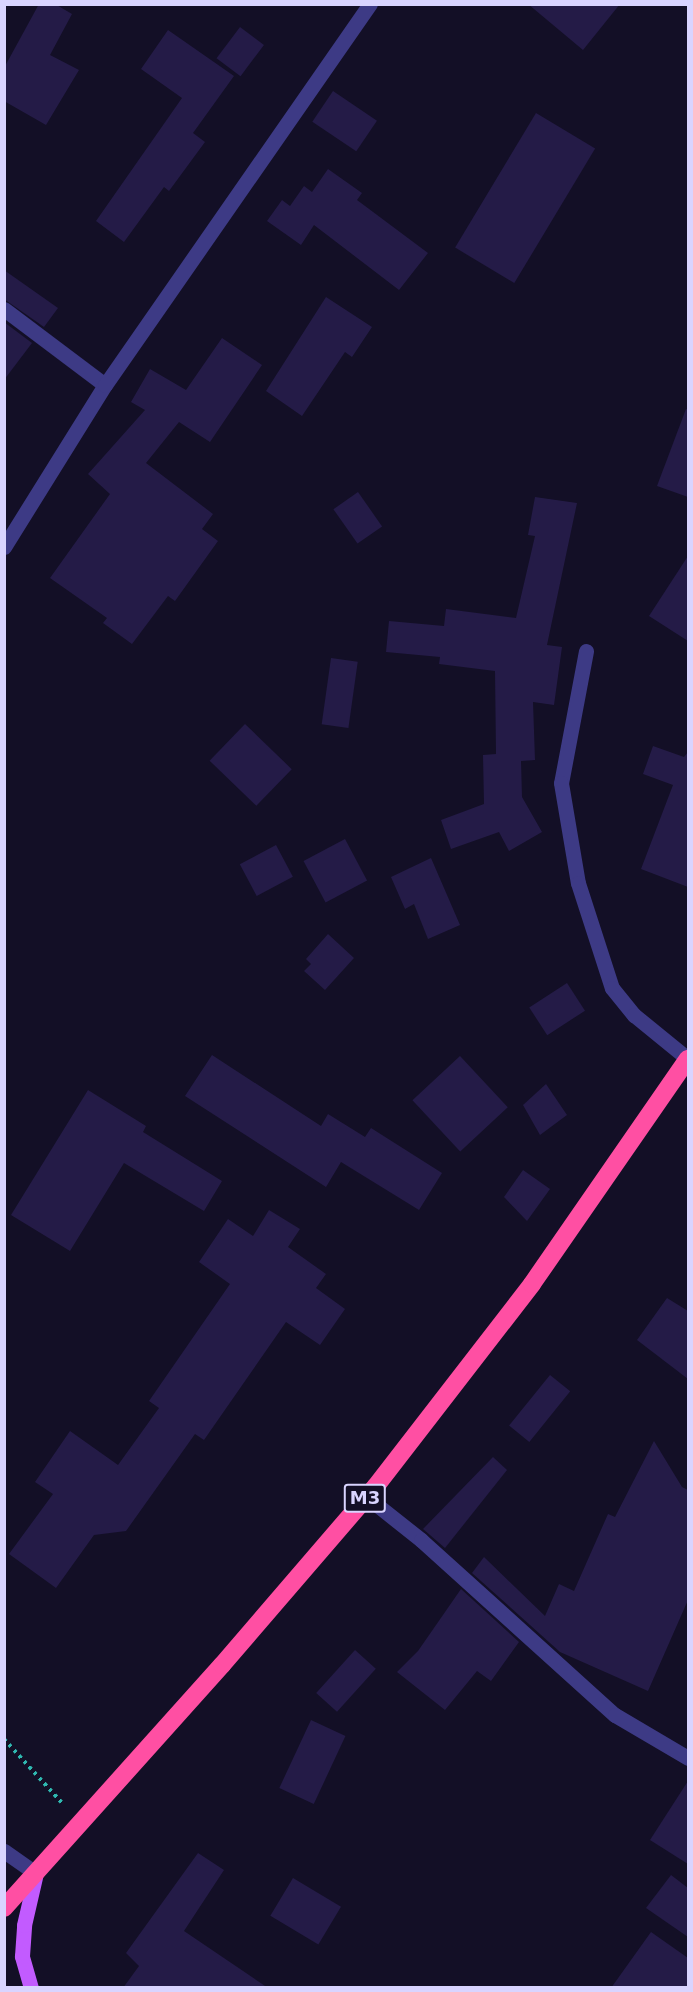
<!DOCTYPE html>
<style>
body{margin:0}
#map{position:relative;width:693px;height:1992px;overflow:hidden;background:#130f26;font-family:"DejaVu Sans",sans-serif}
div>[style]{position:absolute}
.building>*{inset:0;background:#241b47;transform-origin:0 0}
.path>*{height:4px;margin-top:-2px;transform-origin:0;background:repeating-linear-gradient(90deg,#2fb8b0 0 3px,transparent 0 7.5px)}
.minor>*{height:15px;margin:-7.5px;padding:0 7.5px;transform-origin:7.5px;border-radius:7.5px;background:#3d3a85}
.major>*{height:15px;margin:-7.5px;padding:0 7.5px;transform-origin:7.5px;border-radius:7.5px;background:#c25bff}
.highway>*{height:18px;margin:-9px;padding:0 9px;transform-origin:9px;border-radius:9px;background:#ff4fa3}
span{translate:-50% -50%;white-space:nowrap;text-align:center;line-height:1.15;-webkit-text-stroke:6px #130f26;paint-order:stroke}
.shield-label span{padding:2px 4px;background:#130f26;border:2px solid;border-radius:4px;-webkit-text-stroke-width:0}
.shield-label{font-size:18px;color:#d9d4ff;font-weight:700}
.frame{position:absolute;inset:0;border:6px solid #d9d4ff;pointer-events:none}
</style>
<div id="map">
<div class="building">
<div style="clip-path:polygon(39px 4px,55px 4px,72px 14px,50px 55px,79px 70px,46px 125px,4px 101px,4px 68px)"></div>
<div style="clip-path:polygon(528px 4px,620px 4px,583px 50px)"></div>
<div style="left:240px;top:27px;width:30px;height:39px;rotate:37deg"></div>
<div style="clip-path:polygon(168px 30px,234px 76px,193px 133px,205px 142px,169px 191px,164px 187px,124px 242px,96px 221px,182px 98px,141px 69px)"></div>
<div style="left:333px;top:91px;width:53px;height:37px;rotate:34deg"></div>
<div style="left:536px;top:113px;width:69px;height:157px;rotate:31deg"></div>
<div style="clip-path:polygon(328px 169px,362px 193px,357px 200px,428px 253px,399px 290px,314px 225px,301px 245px,267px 221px,282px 200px,290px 206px,304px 186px,312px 192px)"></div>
<div style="clip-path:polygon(4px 270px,58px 308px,44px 327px,4px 299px)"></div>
<div style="clip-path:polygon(326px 297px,372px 327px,352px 357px,345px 352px,302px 416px,266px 391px)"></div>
<div style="clip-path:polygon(4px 322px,32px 343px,4px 380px)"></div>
<div style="clip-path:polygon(222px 338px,262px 365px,210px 442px,179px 422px,146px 463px,213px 514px,202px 529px,218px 541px,175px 601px,168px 596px,132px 644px,103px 623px,107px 618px,50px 578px,110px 494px,88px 474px,145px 410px,131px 402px,150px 369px,186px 390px)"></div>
<div style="clip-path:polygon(686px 409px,688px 410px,688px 497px,657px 486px)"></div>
<div style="left:358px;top:492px;width:42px;height:30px;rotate:55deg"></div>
<div style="clip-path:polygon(535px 497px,577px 503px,547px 645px,562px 647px,554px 705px,533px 702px,535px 760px,521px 761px,522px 797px,542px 832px,509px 851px,499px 832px,451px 849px,441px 820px,484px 804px,483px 755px,496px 754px,495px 671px,439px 664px,440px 657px,386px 652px,389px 621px,444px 626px,446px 609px,516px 618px,535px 536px,528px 535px)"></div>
<div style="clip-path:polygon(688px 556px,688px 641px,649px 616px)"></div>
<div style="left:331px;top:658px;width:27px;height:67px;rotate:8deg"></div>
<div style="left:245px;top:724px;width:65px;height:51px;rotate:44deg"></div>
<div style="clip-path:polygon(653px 746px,684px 757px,688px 752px,688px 887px,641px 869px,673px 785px,643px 774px)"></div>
<div style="left:345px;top:839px;width:47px;height:47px;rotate:62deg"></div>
<div style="left:276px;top:845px;width:36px;height:41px;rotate:62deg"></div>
<div style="clip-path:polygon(431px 858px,460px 925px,428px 939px,414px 904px,405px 909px,391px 877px)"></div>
<div style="clip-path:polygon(328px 934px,354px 958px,325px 990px,304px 971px,311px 964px,306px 959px)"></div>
<div style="left:567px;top:983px;width:33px;height:45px;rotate:57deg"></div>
<div style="clip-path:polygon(212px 1055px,321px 1126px,328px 1114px,365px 1137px,371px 1128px,442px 1173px,419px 1210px,341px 1162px,326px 1187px,185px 1096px)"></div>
<div style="left:460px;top:1056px;width:70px;height:65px;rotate:47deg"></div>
<div style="clip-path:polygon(546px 1084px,567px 1115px,540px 1135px,523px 1105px)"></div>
<div style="clip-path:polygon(88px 1090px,146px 1126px,143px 1132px,222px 1181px,204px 1211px,124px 1163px,70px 1251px,11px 1215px)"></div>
<div style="clip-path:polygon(523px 1170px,550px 1189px,527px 1221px,504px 1197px)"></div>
<div style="clip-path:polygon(269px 1210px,300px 1229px,288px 1247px,326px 1274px,316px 1288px,345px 1309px,320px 1345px,286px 1322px,204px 1440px,195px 1434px,126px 1531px,94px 1535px,56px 1588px,9px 1554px,53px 1494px,35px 1482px,70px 1431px,118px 1465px,159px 1408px,149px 1401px,230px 1284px,199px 1262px,228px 1219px,253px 1236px)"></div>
<div style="clip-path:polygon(667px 1298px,688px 1311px,688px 1379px,637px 1340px)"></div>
<div style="left:550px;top:1375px;width:26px;height:65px;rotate:39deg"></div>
<div style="clip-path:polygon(654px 1441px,682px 1487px,688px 1490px,688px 1600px,648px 1691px,560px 1652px,472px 1573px,484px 1557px,545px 1616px,559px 1584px,574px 1591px,608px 1514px,615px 1517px)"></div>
<div style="clip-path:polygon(493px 1457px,507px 1470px,445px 1548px,423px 1529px)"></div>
<div style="clip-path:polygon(461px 1589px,519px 1642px,491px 1681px,477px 1671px,445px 1710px,397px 1672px,418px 1651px)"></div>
<div style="left:355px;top:1650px;width:28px;height:58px;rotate:42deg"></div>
<div style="left:311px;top:1720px;width:38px;height:75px;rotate:25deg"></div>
<div style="clip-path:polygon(688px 1781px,688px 1864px,650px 1840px)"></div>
<div style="clip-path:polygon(198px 1853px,224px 1870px,184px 1931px,268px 1988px,123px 1988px,139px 1966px,126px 1953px)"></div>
<div style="clip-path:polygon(671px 1875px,688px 1888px,688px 1937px,646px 1908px)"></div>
<div style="left:293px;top:1878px;width:56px;height:44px;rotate:31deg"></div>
<div style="clip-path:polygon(651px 1932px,688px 1958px,688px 1988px,611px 1988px)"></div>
</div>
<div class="path">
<div style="left:4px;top:1739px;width:86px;rotate:47.8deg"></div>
</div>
<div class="minor">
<div style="left:4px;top:309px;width:126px;rotate:37deg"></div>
<div style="left:4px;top:547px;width:191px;rotate:-58.1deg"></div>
<div style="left:105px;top:385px;width:464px;rotate:-55.2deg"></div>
<div style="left:586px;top:651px;width:134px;rotate:100.7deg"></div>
<div style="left:561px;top:783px;width:101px;rotate:80.4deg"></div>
<div style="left:578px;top:883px;width:110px;rotate:72.1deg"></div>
<div style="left:612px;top:988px;width:35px;rotate:51deg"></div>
<div style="left:634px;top:1015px;width:70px;rotate:39.2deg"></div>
<div style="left:367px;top:1497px;width:69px;rotate:38.5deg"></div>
<div style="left:421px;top:1540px;width:261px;rotate:42.1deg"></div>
<div style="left:615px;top:1715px;width:85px;rotate:30.5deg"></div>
<div style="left:4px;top:1851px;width:39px;rotate:35deg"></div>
</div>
<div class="major">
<div style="left:31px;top:1988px;width:33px;rotate:-106deg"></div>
<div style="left:22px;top:1956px;width:31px;rotate:-86deg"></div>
<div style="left:24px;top:1925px;width:53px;rotate:-77deg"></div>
</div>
<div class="highway">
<div style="left:4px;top:1908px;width:326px;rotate:-48.1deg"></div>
<div style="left:222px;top:1665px;width:236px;rotate:-49.3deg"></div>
<div style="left:376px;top:1486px;width:255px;rotate:-52.3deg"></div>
<div style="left:532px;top:1284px;width:274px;rotate:-55.3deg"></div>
</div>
<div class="shield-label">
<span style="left:365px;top:1498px">M3</span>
</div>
<div class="frame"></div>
</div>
